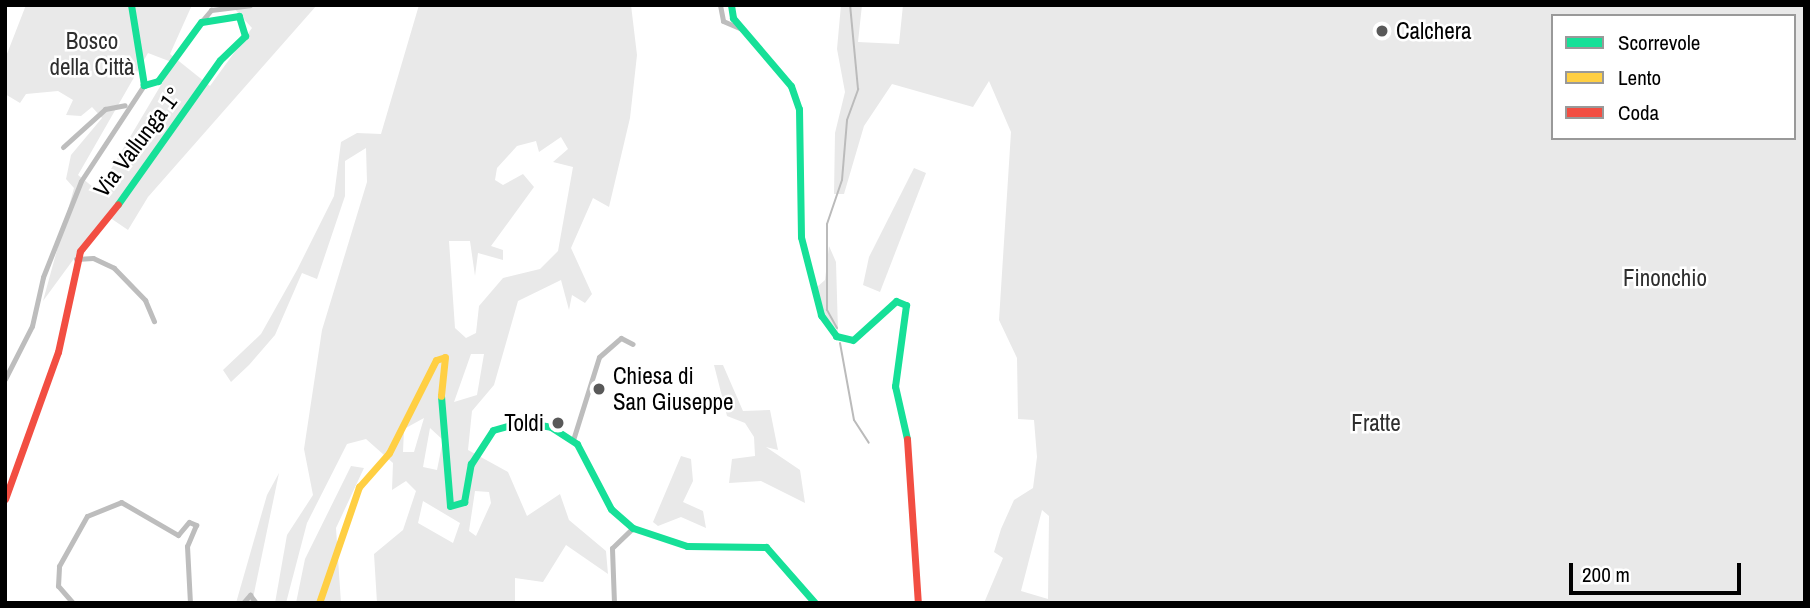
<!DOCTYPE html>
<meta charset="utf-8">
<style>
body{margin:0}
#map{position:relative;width:1810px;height:608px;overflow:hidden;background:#fff;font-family:"Archivo Narrow",sans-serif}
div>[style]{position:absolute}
.green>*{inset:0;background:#e9e9e9}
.stream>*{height:2px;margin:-1px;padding:0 1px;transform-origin:1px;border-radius:1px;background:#bbb}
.street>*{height:5px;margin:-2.5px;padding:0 2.5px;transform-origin:2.5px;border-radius:2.5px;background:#bdbdbd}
.fast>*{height:7px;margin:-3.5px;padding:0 3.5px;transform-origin:3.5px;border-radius:3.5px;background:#16e098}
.slow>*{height:7px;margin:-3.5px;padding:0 3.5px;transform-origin:3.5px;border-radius:3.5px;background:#ffcf43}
.jam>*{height:7px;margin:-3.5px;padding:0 3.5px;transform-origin:3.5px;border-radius:3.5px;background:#f24e42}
.dots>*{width:19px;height:19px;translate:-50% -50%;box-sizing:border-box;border:4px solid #fff;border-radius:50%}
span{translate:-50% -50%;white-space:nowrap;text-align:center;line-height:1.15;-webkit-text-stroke:5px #fff;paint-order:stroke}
.poi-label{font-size:23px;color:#000}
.left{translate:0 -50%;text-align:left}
.right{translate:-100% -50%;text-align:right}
.park-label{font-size:23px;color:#2e2e2e}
.street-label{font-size:23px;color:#000}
.frame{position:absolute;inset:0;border:7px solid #000;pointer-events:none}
.legend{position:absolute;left:1551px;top:14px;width:245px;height:126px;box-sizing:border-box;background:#fff;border:2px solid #999;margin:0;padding:9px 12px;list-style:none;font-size:21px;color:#000}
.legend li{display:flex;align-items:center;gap:14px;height:35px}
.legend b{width:35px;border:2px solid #999}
.scale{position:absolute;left:1569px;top:563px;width:172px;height:32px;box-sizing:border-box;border:4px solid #000;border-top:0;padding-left:9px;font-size:21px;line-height:24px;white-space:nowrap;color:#000;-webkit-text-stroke:5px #fff;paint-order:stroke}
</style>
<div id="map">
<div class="green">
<div style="clip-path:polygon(evenodd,26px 5px,192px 5px,170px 54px,210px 86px,252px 28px,231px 5px,317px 5px,148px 197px,128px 230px,106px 215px,43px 301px,74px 188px,66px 179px,71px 155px,102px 118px,92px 107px,81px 116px,66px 115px,73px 100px,58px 91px,26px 94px,20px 103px,5px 94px,5px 59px,26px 5px,148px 53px,174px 63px,98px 191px,78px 175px,148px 53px)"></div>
<div style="clip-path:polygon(evenodd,419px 5px,631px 5px,637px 55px,630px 118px,609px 207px,593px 198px,571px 248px,592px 294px,585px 303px,572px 295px,569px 310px,561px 280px,518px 301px,494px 385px,472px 411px,468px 450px,508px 472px,527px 516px,560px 494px,569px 520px,606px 551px,608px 574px,566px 545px,543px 582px,515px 578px,515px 603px,377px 603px,374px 554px,403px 530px,416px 491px,406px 481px,392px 490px,393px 463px,366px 439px,347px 444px,307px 523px,286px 603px,275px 603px,287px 535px,313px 495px,304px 449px,322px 330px,367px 182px,366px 148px,345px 161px,345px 196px,317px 279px,302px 273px,275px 335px,249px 365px,231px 382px,223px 370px,261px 334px,297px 270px,334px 196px,341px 142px,357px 133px,381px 134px,419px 5px,561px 137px,568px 149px,553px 162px,573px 167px,558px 251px,540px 269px,503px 278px,479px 306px,476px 333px,466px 338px,455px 328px,449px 241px,470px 241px,475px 276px,478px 253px,503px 260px,503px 250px,491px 246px,534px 187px,523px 174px,503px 185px,495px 180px,497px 168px,517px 146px,536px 141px,539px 152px,561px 137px,419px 5px,471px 354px,484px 354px,477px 395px,454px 402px,471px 354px,419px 5px,424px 418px,414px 452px,403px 452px,404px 429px,424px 418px,419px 5px,430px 428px,443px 440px,437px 470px,423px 467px,430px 428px,419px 5px,475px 491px,489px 492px,491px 503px,476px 536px,469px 531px,475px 491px,419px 5px,423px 501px,460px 523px,453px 543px,418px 523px,423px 501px)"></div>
<div style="clip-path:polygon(evenodd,841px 5px,862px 5px,858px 42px,899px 44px,903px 5px,1805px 5px,1805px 603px,984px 603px,1003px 558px,994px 552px,1001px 529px,1014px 500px,1033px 488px,1037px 457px,1034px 420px,1018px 419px,1017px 358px,999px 320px,1011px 132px,989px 81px,973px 107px,892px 84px,864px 126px,844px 194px,834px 194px,835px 133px,845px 92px,837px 49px,841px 5px,1553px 16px,1794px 16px,1794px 138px,1553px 138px,1553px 16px,841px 5px,1042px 510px,1049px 516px,1048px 599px,1021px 591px,1042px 510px)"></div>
<div style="clip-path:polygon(914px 168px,926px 173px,880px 292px,863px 285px,869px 257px)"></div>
<div style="clip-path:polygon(829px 246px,836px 262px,838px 331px,824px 316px,817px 287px,825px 280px)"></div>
<div style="clip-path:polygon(714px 365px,723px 365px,743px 411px,770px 410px,778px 450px,766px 447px,800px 470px,805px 503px,761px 481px,729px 483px,732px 459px,755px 456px,754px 437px,745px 423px,727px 416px)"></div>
<div style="clip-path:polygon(681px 456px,691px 459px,693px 481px,683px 502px,703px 511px,706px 528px,681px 517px,658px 526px,653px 522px)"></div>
<div style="clip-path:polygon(351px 466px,364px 468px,336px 528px,341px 603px,296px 603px,305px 559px)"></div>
<div style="clip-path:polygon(279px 473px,252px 603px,236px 603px,267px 495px)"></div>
</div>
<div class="stream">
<div style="left:837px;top:328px;width:21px;rotate:-119deg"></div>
<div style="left:827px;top:310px;width:86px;rotate:-90deg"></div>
<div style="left:827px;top:224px;width:46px;rotate:-71.2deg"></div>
<div style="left:842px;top:180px;width:60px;rotate:-85.2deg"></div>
<div style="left:847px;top:120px;width:33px;rotate:-70deg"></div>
<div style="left:858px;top:89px;width:84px;rotate:-95.4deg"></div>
<div style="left:840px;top:343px;width:78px;rotate:79.7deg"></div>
<div style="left:854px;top:420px;width:27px;rotate:57deg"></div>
</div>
<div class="street">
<div style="left:720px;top:5px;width:16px;rotate:79deg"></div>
<div style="left:723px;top:21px;width:21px;rotate:23deg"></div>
<div style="left:201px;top:22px;width:16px;rotate:-50deg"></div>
<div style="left:211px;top:10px;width:39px;rotate:-7deg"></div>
<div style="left:63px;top:147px;width:57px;rotate:-42.1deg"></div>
<div style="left:105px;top:109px;width:20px;rotate:-11deg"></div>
<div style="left:76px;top:259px;width:17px;rotate:-3deg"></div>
<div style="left:93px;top:258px;width:23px;rotate:25deg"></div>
<div style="left:114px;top:268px;width:45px;rotate:45.9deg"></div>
<div style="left:145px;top:300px;width:23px;rotate:67deg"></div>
<div style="left:5px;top:379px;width:59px;rotate:-63deg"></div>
<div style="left:32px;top:326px;width:50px;rotate:-77.3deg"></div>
<div style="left:43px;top:277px;width:103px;rotate:-68.4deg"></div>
<div style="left:81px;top:181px;width:115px;rotate:-56.7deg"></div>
<div style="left:573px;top:440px;width:87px;rotate:-72.6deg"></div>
<div style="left:599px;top:357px;width:29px;rotate:-41deg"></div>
<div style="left:621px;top:338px;width:13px;rotate:27deg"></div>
<div style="left:73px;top:603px;width:23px;rotate:-131deg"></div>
<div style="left:58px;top:586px;width:20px;rotate:-87deg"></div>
<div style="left:59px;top:566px;width:57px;rotate:-60.8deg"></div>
<div style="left:87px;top:516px;width:37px;rotate:-22deg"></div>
<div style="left:121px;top:502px;width:66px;rotate:30.1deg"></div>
<div style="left:178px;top:535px;width:17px;rotate:-50deg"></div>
<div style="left:189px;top:522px;width:8px;rotate:23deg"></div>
<div style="left:196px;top:525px;width:23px;rotate:113deg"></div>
<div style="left:187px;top:546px;width:57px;rotate:87deg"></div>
<div style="left:243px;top:603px;width:11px;rotate:-49deg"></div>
<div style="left:250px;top:595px;width:10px;rotate:53deg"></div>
<div style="left:614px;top:603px;width:55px;rotate:-92.1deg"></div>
<div style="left:612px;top:548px;width:29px;rotate:-44deg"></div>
</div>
<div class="fast">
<div style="left:731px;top:5px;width:13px;rotate:81deg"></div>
<div style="left:733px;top:18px;width:89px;rotate:49.5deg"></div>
<div style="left:791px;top:86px;width:24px;rotate:71deg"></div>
<div style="left:799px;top:109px;width:128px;rotate:89.1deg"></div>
<div style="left:801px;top:237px;width:81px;rotate:75.6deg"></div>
<div style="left:821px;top:315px;width:26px;rotate:54deg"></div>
<div style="left:836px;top:336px;width:17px;rotate:13deg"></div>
<div style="left:853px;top:340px;width:58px;rotate:-42.2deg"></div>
<div style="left:896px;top:301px;width:11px;rotate:22deg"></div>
<div style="left:906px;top:305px;width:82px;rotate:97.7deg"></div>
<div style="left:895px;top:386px;width:54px;rotate:77.2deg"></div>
<div style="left:118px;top:204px;width:176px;rotate:-54.7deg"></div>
<div style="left:220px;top:60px;width:35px;rotate:-44deg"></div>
<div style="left:245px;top:36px;width:21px;rotate:-107deg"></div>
<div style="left:239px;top:16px;width:38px;rotate:171deg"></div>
<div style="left:201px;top:22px;width:73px;rotate:126.1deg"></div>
<div style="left:158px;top:81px;width:15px;rotate:164deg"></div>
<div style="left:144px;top:85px;width:81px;rotate:-99.2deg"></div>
<div style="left:441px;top:396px;width:110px;rotate:85.3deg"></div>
<div style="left:450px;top:506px;width:15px;rotate:-16deg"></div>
<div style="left:464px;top:502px;width:39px;rotate:-80deg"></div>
<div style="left:471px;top:464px;width:40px;rotate:-57.1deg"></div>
<div style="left:493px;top:430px;width:29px;rotate:-16deg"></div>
<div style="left:521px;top:422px;width:30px;rotate:9deg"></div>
<div style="left:551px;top:427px;width:31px;rotate:33deg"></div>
<div style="left:577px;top:444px;width:73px;rotate:62.4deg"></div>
<div style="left:611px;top:509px;width:29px;rotate:41deg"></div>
<div style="left:633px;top:528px;width:57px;rotate:18.4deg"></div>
<div style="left:687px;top:546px;width:79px;rotate:0.7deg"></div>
<div style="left:766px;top:547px;width:74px;rotate:48.8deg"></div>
</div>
<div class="slow">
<div style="left:319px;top:603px;width:123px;rotate:-71deg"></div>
<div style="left:359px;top:487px;width:45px;rotate:-48.6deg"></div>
<div style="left:389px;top:453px;width:104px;rotate:-63.2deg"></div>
<div style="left:436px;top:360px;width:9px;rotate:-18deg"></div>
<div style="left:445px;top:357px;width:39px;rotate:96deg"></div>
</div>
<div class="jam">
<div style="left:907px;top:439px;width:164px;rotate:86.2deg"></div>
<div style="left:5px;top:499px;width:156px;rotate:-70.2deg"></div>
<div style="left:58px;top:352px;width:103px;rotate:-77.7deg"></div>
<div style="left:80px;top:251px;width:60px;rotate:-51deg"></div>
</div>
<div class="dots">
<div style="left:1382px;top:31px;background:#595959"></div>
<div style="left:599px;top:389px;background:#595959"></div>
<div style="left:558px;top:423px;background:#595959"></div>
</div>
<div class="poi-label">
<span class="left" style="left:1396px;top:31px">Calchera</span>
<span class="left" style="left:613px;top:389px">Chiesa di<br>San Giuseppe</span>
<span class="right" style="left:544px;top:423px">Toldi</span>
</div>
<div class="park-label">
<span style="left:92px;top:54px">Bosco<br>della Città</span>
<span style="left:1665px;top:278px">Finonchio</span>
<span style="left:1376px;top:423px">Fratte</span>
</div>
<div class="street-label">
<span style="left:138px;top:142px;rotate:-53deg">Via Vallunga 1°</span>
</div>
<div class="frame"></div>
<ul class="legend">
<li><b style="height:9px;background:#16e098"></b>Scorrevole</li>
<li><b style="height:9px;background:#ffcf43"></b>Lento</li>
<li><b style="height:9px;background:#f24e42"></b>Coda</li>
</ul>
<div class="scale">200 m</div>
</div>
